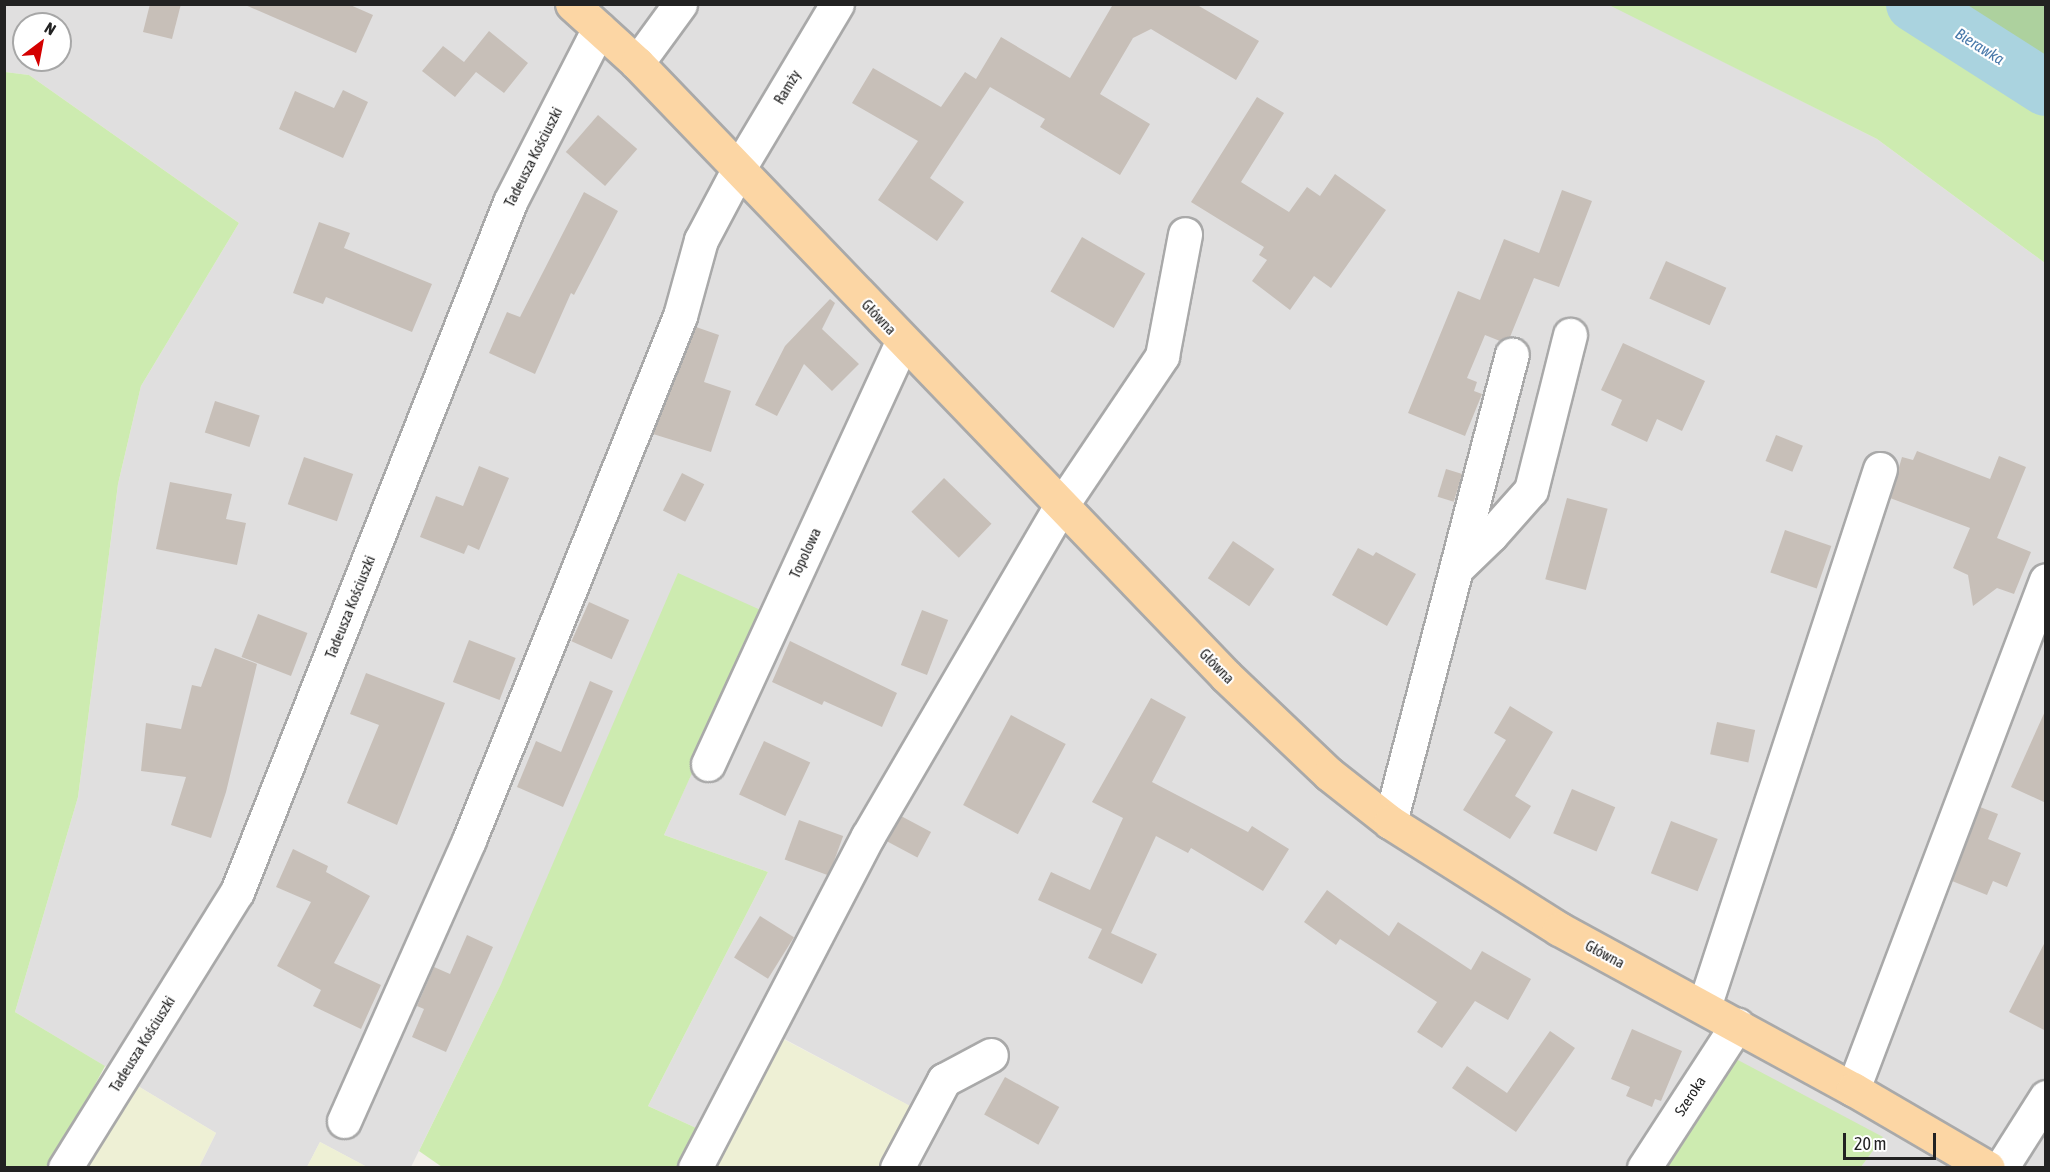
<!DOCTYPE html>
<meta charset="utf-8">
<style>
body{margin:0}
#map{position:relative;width:2050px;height:1172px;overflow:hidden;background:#f2efe9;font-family:"Asap Condensed",sans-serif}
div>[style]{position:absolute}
.residential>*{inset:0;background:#e0dfdf}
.farmland>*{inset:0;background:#eef0d5}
.grass>*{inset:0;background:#cdebb0}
.forest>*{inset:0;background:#add19e}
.river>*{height:56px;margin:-28px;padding:0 28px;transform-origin:28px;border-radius:28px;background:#aad3df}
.building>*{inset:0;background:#c7bfb8;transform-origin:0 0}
.roads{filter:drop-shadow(2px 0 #a9a9a9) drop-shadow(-2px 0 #a9a9a9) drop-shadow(0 2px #a9a9a9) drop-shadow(0 -2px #a9a9a9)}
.minor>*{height:33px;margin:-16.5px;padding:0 16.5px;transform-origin:16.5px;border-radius:16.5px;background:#fff}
.major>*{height:33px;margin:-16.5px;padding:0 16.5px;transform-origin:16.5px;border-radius:16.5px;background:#fcd6a4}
span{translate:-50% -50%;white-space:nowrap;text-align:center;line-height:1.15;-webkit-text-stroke:4.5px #fff;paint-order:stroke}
.street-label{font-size:15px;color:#222}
.water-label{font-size:16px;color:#4a7aab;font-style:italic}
.frame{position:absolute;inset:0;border:6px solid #222;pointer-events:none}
.north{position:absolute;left:12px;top:12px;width:60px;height:60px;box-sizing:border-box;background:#fff;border:2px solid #a7a7a7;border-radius:50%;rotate:32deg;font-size:16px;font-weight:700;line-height:24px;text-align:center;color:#222}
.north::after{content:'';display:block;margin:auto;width:21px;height:27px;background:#d40000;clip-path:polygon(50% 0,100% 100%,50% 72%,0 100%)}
.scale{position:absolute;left:1843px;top:1133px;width:93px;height:27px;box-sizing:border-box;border:3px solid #222;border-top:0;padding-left:8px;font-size:18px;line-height:21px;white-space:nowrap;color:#222;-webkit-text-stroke:4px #fff;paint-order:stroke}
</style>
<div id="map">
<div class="residential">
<div style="clip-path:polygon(evenodd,5px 4px,1609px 4px,1877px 139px,2045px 263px,2045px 1167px,1861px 1167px,1882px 1138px,1660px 1167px,910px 1167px,934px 1119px,762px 1027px,705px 1132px,648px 1106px,768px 872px,664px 835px,764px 612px,505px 976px,411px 1167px,367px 1167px,320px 1142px,307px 1167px,199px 1167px,216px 1133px,15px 1012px,78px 797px,118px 484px,141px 386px,239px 223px,29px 75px,5px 72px,5px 4px,24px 24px,60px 24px,60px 60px,24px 60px,24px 24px)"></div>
</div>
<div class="farmland">
<div style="clip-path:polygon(783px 1039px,914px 1108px,883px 1167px,711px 1168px)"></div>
<div style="clip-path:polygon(131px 1082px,216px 1133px,199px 1167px,80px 1168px)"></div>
<div style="clip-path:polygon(320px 1142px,367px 1167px,307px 1167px)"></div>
</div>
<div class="grass">
<div style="clip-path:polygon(1609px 5px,1902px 5px,2045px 94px,2045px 263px,1877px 139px)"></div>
<div style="clip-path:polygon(5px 72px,29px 75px,239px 223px,141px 386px,118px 484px,78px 797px,15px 1012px,105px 1066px,51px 1167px,5px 1168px)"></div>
<div style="clip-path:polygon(678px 573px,765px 612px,664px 835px,768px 872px,648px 1106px,705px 1132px,686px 1167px,442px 1167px,419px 1151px,501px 984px)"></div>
<div style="clip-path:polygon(1736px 1059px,1883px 1137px,1861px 1167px,1660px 1168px)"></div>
</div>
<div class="forest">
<div style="clip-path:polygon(1939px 5px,2045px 5px,2045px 71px)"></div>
</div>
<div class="river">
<div style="left:1914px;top:4px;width:156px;rotate:32.5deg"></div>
</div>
<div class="building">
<div style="clip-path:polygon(150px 4px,181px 4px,172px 39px,143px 32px)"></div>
<div style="clip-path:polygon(243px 4px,348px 4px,373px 15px,356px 53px)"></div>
<div style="clip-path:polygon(1109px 4px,1202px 4px,1199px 6px,1259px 41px,1236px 80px,1151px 29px,1133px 38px,1100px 94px,1150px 124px,1120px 175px,1040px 127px,1045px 119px,990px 87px,930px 178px,964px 202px,937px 241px,878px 200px,918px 141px,852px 103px,873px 68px,941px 107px,965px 72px,976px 79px,1001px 37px,1070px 78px,1112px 6px)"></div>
<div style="clip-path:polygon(489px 31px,528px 63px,504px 93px,476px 72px,455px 97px,422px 71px,443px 46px,464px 62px)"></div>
<div style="clip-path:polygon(343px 90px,368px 102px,343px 158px,279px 129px,295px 91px,334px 108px)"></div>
<div style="clip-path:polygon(1257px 97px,1284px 113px,1241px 182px,1289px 212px,1307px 187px,1320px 196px,1335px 174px,1386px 210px,1331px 288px,1314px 276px,1290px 310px,1252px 281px,1267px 260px,1259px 255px,1264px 247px,1191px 202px)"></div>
<div style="left:598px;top:115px;width:52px;height:49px;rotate:41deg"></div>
<div style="clip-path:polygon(1562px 190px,1592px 201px,1559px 287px,1534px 278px,1510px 337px,1500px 341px,1485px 335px,1467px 378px,1477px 382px,1474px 391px,1482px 394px,1465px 436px,1408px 413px,1458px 291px,1480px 300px,1504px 239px,1539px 253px)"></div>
<div style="clip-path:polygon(584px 192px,618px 211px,574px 295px,571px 293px,535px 374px,489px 353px,507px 312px,520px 317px)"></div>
<div style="clip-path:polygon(319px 222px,350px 233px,344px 248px,432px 284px,412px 332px,326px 297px,323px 304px,293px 293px)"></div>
<div style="left:1082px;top:237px;width:73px;height:63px;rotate:30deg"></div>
<div style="left:1666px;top:261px;width:66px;height:41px;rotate:24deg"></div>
<div style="clip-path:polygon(830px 299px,835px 303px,822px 329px,859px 364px,832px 391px,804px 364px,777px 416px,755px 405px,785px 346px)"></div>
<div style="clip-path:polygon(696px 327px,719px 335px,704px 382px,731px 391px,711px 452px,653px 434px)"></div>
<div style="clip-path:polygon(1623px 343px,1705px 381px,1682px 431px,1657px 419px,1647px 442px,1611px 425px,1622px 400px,1601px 390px)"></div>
<div style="left:215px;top:401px;width:47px;height:33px;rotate:18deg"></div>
<div style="left:1776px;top:435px;width:29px;height:28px;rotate:22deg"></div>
<div style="clip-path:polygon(1917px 451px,1990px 479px,1999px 456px,2026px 467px,1997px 538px,2031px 552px,2014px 594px,1997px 588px,1973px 606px,1968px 575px,1953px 568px,1970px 528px,1890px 498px,1902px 457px,1913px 460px)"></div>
<div style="left:304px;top:457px;width:52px;height:50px;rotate:19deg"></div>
<div style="clip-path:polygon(479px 466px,509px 478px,479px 550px,468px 545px,464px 554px,420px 537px,436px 496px,463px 506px)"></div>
<div style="left:1446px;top:469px;width:17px;height:29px;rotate:17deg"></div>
<div style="left:682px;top:473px;width:25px;height:42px;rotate:27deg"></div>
<div style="left:944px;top:478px;width:66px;height:47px;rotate:44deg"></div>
<div style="clip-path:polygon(170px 482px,232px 494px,226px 519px,246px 523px,237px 565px,156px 549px)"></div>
<div style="left:1567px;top:498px;width:42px;height:84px;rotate:15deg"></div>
<div style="left:1785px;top:530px;width:49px;height:45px;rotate:19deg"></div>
<div style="left:1233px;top:541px;width:50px;height:45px;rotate:34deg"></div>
<div style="clip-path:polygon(1358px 548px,1373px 556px,1376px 552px,1416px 574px,1387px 626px,1332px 595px)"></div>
<div style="left:589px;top:602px;width:44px;height:43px;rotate:24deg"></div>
<div style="left:922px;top:610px;width:28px;height:59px;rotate:21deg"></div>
<div style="left:258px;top:614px;width:53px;height:46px;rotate:21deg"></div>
<div style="left:469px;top:640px;width:50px;height:45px;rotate:21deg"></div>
<div style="clip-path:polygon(790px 641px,897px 693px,882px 727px,824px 701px,822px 705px,772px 682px)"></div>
<div style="clip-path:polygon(215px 648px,257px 664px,226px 792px,211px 838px,171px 825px,186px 777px,141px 771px,146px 723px,181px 729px,192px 685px,201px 687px)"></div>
<div style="clip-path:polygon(366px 673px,445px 703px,397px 825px,347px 803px,379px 725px,350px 714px)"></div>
<div style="clip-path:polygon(590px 681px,613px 691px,563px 807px,517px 787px,536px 741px,561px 752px)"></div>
<div style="clip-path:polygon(1151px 698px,1186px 717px,1152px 782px,1248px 832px,1252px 826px,1289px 849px,1263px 891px,1191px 848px,1188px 853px,1156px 836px,1111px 933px,1157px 954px,1142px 984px,1088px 958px,1102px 929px,1038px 900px,1051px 872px,1090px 890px,1123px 818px,1092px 802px)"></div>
<div style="clip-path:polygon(1510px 706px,1553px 732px,1515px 796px,1531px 806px,1510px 839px,1463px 810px,1506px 740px,1494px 733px)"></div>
<div style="clip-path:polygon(2046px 709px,2046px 803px,2011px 787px)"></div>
<div style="left:1011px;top:715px;width:62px;height:102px;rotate:28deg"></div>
<div style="left:1717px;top:722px;width:39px;height:33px;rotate:12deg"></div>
<div style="left:764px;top:741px;width:51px;height:59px;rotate:25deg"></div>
<div style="left:1572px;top:789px;width:47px;height:48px;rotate:23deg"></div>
<div style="clip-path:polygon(1980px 807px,1998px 814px,1988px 839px,2021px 853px,2007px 887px,1993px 881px,1987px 895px,1952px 881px)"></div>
<div style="left:901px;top:816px;width:34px;height:29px;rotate:28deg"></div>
<div style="left:799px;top:820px;width:47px;height:42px;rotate:20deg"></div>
<div style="left:1671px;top:821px;width:50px;height:56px;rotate:21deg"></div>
<div style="clip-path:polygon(293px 849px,328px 866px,326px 872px,370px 896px,334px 963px,381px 985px,361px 1029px,313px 1006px,321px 990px,277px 966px,311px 902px,276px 887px)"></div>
<div style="clip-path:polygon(1327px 890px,1389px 936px,1398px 922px,1471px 970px,1482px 951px,1531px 979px,1508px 1020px,1475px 1001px,1442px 1048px,1417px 1032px,1437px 1002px,1340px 939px,1336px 945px,1304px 922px)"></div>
<div style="left:760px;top:916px;width:40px;height:49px;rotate:32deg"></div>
<div style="clip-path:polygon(467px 935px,493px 947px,446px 1052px,412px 1037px,424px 1009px,417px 1006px,434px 967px,450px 974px)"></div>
<div style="clip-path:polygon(2046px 940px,2046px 1031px,2009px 1012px)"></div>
<div style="clip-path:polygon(1632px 1029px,1682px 1051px,1661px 1101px,1655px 1099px,1652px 1107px,1626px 1096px,1630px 1087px,1611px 1079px)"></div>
<div style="clip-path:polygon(1550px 1031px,1575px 1048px,1516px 1132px,1452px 1088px,1467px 1066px,1507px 1093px)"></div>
<div style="left:1005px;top:1077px;width:62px;height:43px;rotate:29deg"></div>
</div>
<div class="roads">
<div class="minor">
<div style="left:637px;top:63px;width:73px;rotate:-53.9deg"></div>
<div style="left:1456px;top:569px;width:49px;rotate:-44.2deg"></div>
<div style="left:1491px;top:535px;width:60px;rotate:-48.4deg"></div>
<div style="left:1531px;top:490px;width:160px;rotate:-75.9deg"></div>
<div style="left:708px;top:764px;width:464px;rotate:-65.3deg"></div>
<div style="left:1390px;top:822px;width:483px;rotate:-75.4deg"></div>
<div style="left:1704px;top:1007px;width:566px;rotate:-71.89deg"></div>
<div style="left:1853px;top:1089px;width:544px;rotate:-69.23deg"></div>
<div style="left:344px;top:1121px;width:308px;rotate:-66deg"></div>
<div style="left:469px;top:840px;width:565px;rotate:-68.07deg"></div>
<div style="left:680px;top:316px;width:79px;rotate:-74.6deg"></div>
<div style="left:701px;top:240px;width:79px;rotate:-62.1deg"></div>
<div style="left:738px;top:170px;width:193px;rotate:-59.2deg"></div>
<div style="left:65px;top:1168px;width:325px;rotate:-58.1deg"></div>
<div style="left:237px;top:892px;width:742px;rotate:-68.41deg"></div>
<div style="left:510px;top:202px;width:195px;rotate:-62.9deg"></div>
<div style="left:695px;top:1168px;width:374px;rotate:-62.5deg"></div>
<div style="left:868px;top:836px;width:382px;rotate:-59.7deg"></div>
<div style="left:1061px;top:506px;width:181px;rotate:-56deg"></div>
<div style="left:1162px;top:356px;width:124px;rotate:-79.3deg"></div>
<div style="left:897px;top:1168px;width:100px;rotate:-61.9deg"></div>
<div style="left:944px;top:1080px;width:53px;rotate:-28deg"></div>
<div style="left:1644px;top:1168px;width:171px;rotate:-57deg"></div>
<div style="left:2001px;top:1168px;width:84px;rotate:-57.6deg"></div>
</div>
<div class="major">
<div style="left:572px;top:4px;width:88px;rotate:42.2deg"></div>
<div style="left:637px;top:63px;width:850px;rotate:46.14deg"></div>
<div style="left:1226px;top:676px;width:142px;rotate:43.6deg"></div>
<div style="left:1329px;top:774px;width:78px;rotate:38.2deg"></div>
<div style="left:1390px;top:822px;width:200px;rotate:32.3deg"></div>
<div style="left:1559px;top:929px;width:335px;rotate:28.6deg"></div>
<div style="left:1853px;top:1089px;width:156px;rotate:30.3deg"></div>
</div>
</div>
<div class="street-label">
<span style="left:787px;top:87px;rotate:-59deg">Ramży</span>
<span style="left:533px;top:157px;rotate:-63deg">Tadeusza Kościuszki</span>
<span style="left:879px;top:317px;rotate:46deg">Główna</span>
<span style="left:805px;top:553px;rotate:-65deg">Topolowa</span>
<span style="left:350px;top:607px;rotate:-68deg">Tadeusza Kościuszki</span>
<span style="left:1217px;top:666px;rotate:45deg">Główna</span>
<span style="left:1605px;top:954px;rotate:28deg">Główna</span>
<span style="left:142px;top:1044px;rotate:-58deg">Tadeusza Kościuszki</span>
<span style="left:1690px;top:1096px;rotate:-57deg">Szeroka</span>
</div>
<div class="water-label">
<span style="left:1980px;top:46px;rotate:32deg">Bierawka</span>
</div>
<div class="frame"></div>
<div class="north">N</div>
<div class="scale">20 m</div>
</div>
